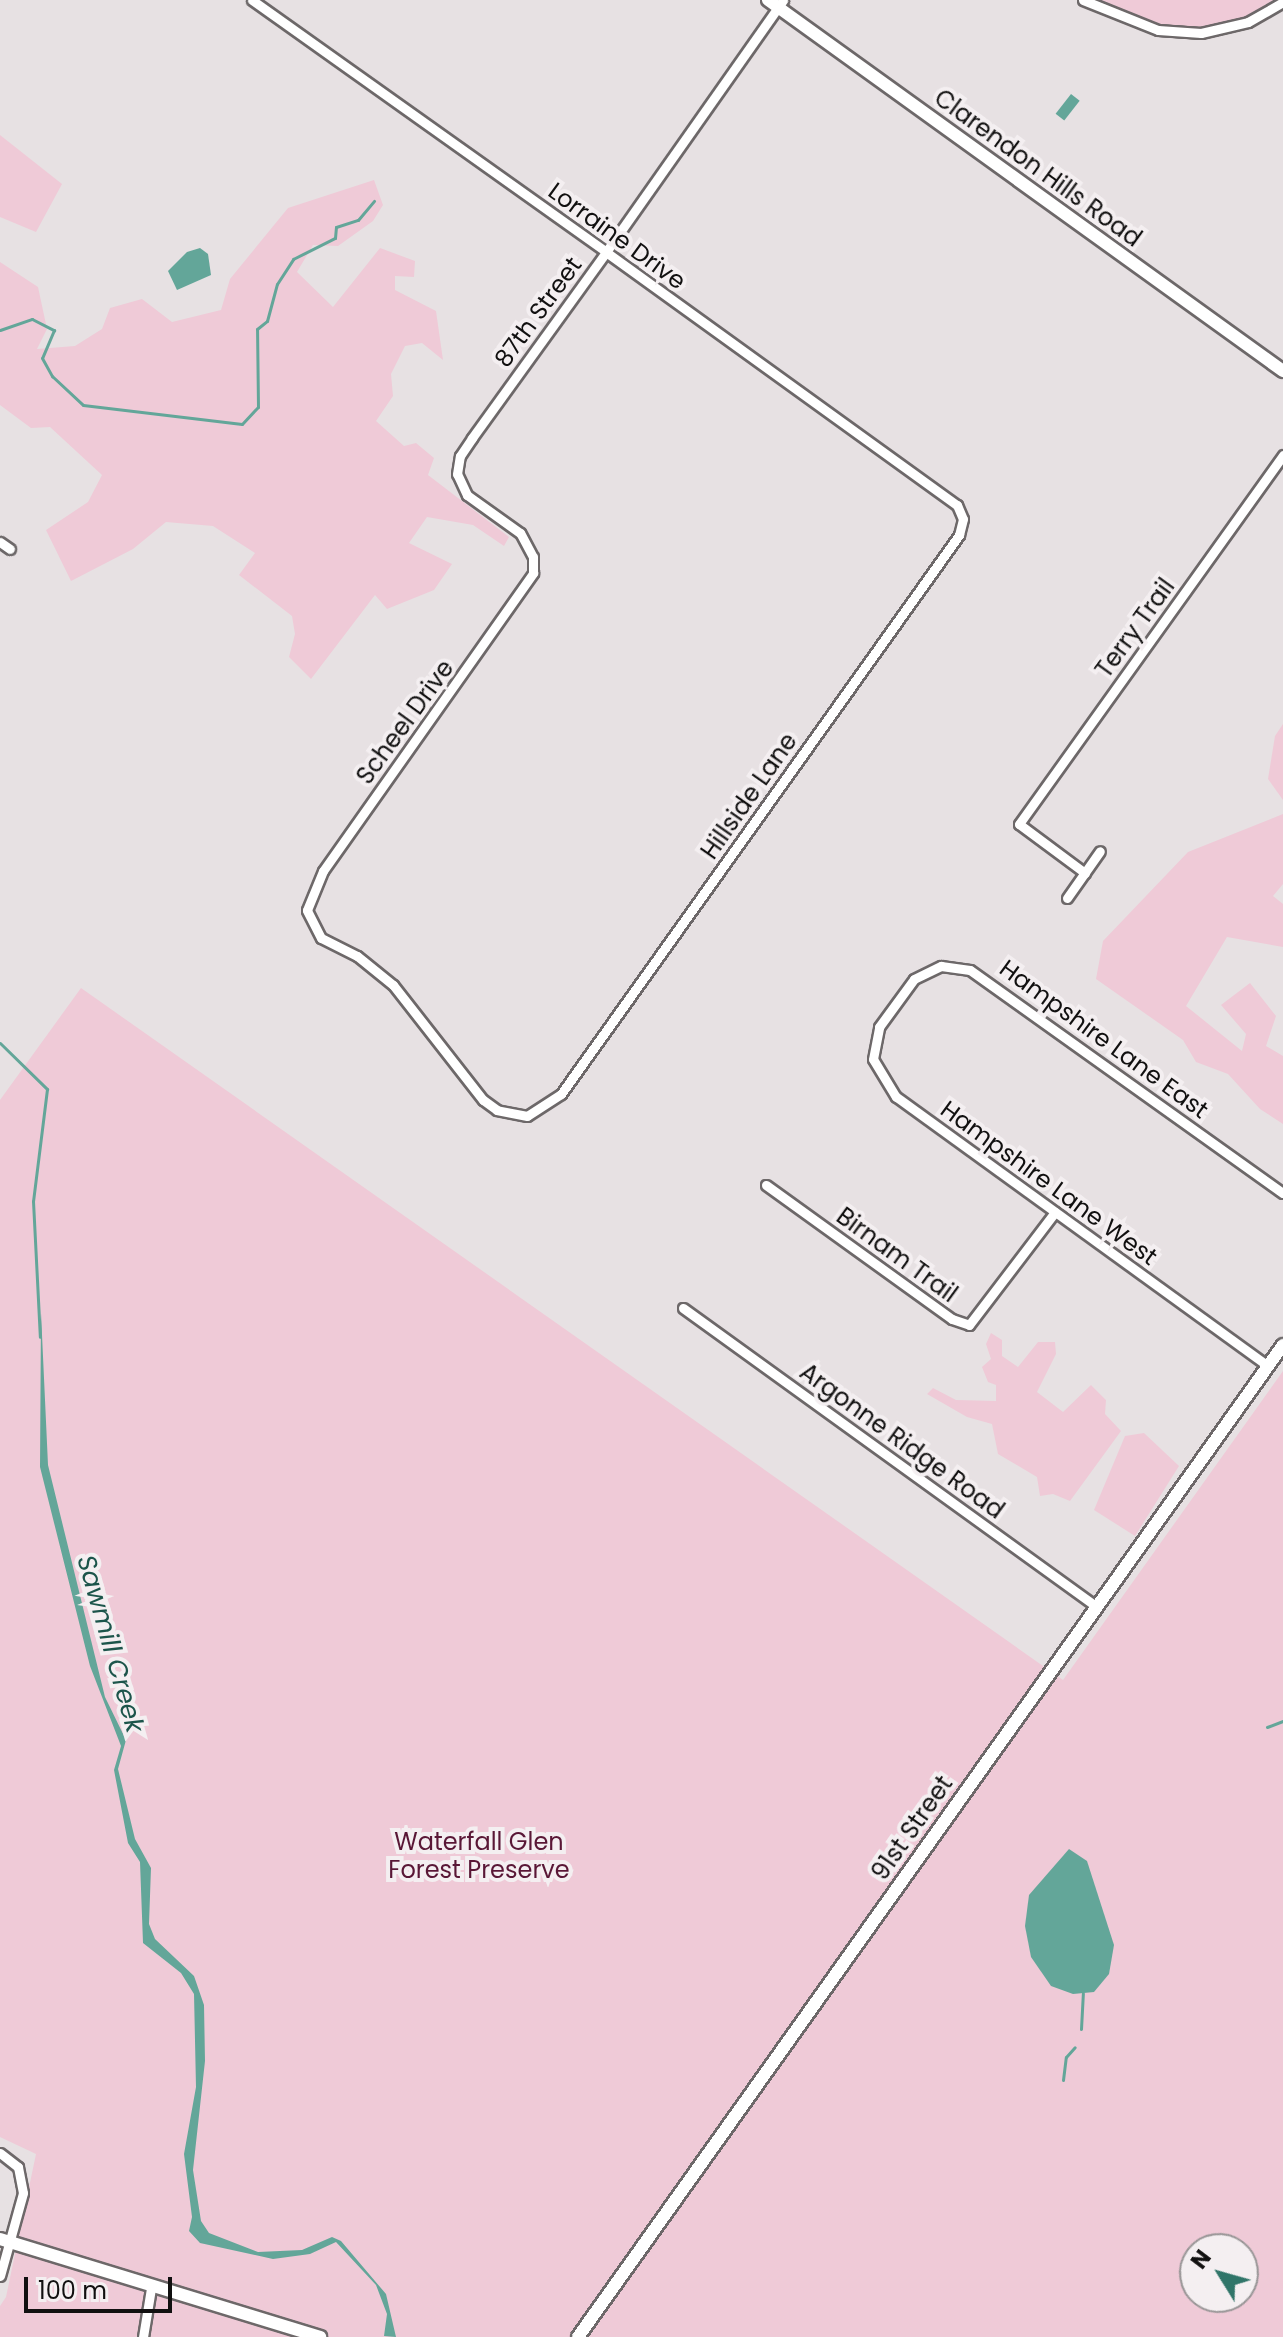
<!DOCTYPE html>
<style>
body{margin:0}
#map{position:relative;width:1283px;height:2337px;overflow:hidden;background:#e7e1e3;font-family:Poppins,sans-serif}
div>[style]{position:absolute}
.green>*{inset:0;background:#efcad7}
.water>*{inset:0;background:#63a699;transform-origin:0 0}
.stream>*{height:3px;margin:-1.5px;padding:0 1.5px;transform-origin:1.5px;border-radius:1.5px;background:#63a699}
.roads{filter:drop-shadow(2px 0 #6d6869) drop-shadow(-2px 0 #6d6869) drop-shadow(0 2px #6d6869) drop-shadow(0 -2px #6d6869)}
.street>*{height:9px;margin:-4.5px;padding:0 4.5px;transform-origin:4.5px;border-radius:4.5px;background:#fff}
.secondary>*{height:12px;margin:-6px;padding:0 6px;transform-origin:6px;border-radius:6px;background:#fff}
span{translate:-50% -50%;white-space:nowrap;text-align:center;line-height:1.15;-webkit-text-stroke:8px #f4eff1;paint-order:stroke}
.street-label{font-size:24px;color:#111010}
.park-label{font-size:24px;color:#591736}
.water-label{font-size:26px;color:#1c554b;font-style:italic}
.north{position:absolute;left:1179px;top:2233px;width:80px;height:80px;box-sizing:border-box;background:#f4eff1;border:2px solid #999697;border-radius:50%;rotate:307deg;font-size:22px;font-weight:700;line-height:32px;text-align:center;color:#111010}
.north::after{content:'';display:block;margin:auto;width:28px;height:36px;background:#307569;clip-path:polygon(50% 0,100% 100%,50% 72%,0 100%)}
.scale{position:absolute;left:24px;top:2277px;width:148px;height:36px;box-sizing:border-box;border:4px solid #111010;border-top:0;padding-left:10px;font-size:24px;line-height:28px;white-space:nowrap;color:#111010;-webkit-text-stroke:6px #f4eff1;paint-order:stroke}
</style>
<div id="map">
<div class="green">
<div style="clip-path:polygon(1083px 0,1283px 0,1230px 28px,1162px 30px)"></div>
<div style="clip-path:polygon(0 135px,62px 184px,36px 232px,0 217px)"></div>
<div style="clip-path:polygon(374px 180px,383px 205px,373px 221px,338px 246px,313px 245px,297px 272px,333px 307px,380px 248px,415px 261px,414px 277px,395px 276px,395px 290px,436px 311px,443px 360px,422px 343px,405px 346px,391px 374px,393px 396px,376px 421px,404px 446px,416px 443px,434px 458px,428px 475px,509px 537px,504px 546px,473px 525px,427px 517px,409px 543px,452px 564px,434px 590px,387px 609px,375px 595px,311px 679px,289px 657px,295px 634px,292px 616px,239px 575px,255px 553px,213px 526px,166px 522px,133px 549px,71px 581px,46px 530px,88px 502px,102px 475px,50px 427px,31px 428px,0 405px,0 262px,38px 287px,47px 329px,37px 349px,75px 346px,102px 329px,110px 308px,142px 299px,172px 322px,221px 310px,230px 279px,288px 208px)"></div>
<div style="clip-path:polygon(1283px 724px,1283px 800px,1268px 779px,1275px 736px)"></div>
<div style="clip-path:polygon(1283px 814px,1283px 884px,1273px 896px,1283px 904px,1283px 947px,1227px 937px,1186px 1006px,1242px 1051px,1246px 1034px,1221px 1005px,1250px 983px,1276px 1016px,1266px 1046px,1283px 1056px,1283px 1124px,1260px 1109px,1228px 1074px,1196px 1062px,1183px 1040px,1096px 979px,1103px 941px,1188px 852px)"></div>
<div style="clip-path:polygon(evenodd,81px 988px,1063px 1680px,1283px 1371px,1283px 2337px,0 2337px,0 2306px,6px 2297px,36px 2154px,0 2137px,0 1100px,81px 988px,1195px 2249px,1243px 2249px,1243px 2297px,1195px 2297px,1195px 2249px)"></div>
<div style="clip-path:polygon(991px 1333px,1002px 1340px,1002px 1356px,1018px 1367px,1038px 1342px,1055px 1342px,1056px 1354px,1037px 1392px,1063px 1412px,1091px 1385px,1106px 1400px,1105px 1414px,1121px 1431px,1070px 1501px,1053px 1494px,1040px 1496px,1037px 1477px,998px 1454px,992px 1424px,967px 1417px,927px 1394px,933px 1388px,956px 1400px,996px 1401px,996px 1385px,988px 1382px,982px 1367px,991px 1359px,986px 1344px)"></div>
<div style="clip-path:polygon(1144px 1433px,1179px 1466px,1135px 1536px,1094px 1510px,1125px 1436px)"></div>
</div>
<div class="water">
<div style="left:1071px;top:94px;width:11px;height:25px;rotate:38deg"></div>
<div style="clip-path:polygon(200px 248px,208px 254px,211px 275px,177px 290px,168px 271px,187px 252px)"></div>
<div style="clip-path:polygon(41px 1313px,48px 1465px,105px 1697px,126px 1740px,118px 1769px,135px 1839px,151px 1868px,149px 1924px,155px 1939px,194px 1976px,204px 2005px,205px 2061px,193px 2170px,201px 2221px,209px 2233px,258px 2252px,302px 2250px,332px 2237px,341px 2241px,386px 2294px,396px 2337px,384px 2336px,387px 2314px,376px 2285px,336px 2242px,310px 2254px,273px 2259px,200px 2243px,189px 2231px,192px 2217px,184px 2154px,196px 2087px,194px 1994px,181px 1973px,143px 1943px,140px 1862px,128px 1843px,114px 1770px,121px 1746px,90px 1666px,40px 1467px)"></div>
<div style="clip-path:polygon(1069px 1849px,1087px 1861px,1114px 1945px,1109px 1974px,1094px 1992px,1073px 1994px,1051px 1986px,1031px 1957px,1025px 1926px,1029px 1895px)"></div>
</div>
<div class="stream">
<div style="left:0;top:330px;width:34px;rotate:-19deg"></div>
<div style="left:32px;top:319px;width:25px;rotate:27deg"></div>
<div style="left:54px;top:330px;width:30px;rotate:113deg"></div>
<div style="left:42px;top:358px;width:21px;rotate:61deg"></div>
<div style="left:52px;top:376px;width:42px;rotate:43.1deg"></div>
<div style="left:83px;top:405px;width:160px;rotate:6.8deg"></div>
<div style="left:242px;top:424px;width:23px;rotate:-47deg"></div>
<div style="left:258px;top:407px;width:78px;rotate:-90.7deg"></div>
<div style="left:257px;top:329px;width:13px;rotate:-39deg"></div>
<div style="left:267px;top:321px;width:38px;rotate:-75deg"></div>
<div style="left:277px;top:284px;width:30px;rotate:-57deg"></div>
<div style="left:293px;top:259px;width:47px;rotate:-26.6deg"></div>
<div style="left:335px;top:238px;width:11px;rotate:-85deg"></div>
<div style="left:336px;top:227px;width:23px;rotate:-18deg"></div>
<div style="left:358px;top:220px;width:25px;rotate:-50deg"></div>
<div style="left:0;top:1043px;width:66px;rotate:44.4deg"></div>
<div style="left:47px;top:1089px;width:113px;rotate:97.1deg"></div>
<div style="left:33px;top:1201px;width:136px;rotate:87.1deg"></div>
<div style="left:1267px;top:1727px;width:17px;rotate:-21deg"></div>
<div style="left:1081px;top:2029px;width:36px;rotate:-87deg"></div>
<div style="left:1063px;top:2080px;width:23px;rotate:-83deg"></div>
<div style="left:1066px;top:2057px;width:13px;rotate:-48deg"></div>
</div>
<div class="roads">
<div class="street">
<div style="left:252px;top:0;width:435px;rotate:35.4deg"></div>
<div style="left:606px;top:252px;width:433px;rotate:35.8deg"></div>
<div style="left:957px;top:505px;width:15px;rotate:67deg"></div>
<div style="left:963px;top:519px;width:16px;rotate:104deg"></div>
<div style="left:959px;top:535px;width:686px;rotate:125.45deg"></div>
<div style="left:561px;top:1094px;width:40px;rotate:147.1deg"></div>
<div style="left:527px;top:1116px;width:31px;rotate:-169deg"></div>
<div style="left:497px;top:1110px;width:17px;rotate:-144deg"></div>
<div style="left:483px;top:1100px;width:146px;rotate:-128deg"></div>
<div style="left:393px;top:985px;width:46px;rotate:-141.1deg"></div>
<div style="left:357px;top:956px;width:40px;rotate:-153.4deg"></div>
<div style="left:321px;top:938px;width:31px;rotate:-117deg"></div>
<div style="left:307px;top:910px;width:42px;rotate:-67.7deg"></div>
<div style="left:323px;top:871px;width:365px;rotate:-54.8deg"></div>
<div style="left:533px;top:573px;width:16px;rotate:-90deg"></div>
<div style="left:533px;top:557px;width:27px;rotate:-118deg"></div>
<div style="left:520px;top:533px;width:65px;rotate:-144.4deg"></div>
<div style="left:467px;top:495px;width:23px;rotate:-115deg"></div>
<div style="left:457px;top:474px;width:18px;rotate:-81deg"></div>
<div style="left:460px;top:456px;width:22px;rotate:-56deg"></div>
<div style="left:472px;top:438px;width:229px;rotate:-54.2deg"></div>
<div style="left:606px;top:252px;width:308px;rotate:-54.9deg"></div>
<div style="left:1083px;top:0;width:81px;rotate:21.8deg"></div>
<div style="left:1158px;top:30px;width:43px;rotate:4deg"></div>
<div style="left:1201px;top:33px;width:48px;rotate:-13.2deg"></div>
<div style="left:1248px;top:22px;width:40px;rotate:-29.7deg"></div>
<div style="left:0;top:542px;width:12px;rotate:35deg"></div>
<div style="left:1085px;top:873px;width:82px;rotate:-143.4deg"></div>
<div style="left:1019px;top:824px;width:454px;rotate:-54.4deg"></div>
<div style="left:1067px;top:898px;width:57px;rotate:-54.9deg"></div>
<div style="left:766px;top:1185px;width:229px;rotate:35.8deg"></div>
<div style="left:952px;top:1319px;width:18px;rotate:19deg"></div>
<div style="left:969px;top:1325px;width:142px;rotate:-52.7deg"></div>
<div style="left:683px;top:1308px;width:511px;rotate:35.84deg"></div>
<div style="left:1268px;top:1366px;width:459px;rotate:-144.1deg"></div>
<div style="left:896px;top:1097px;width:44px;rotate:-121.2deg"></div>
<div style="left:873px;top:1059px;width:33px;rotate:-79deg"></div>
<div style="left:879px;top:1027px;width:59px;rotate:-53.9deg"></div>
<div style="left:914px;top:979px;width:30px;rotate:-26deg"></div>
<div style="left:941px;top:966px;width:29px;rotate:8deg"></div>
<div style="left:970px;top:970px;width:384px;rotate:35.5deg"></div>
<div style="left:0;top:2153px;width:23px;rotate:38deg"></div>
<div style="left:18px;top:2167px;width:26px;rotate:79deg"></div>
<div style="left:23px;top:2193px;width:86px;rotate:105.5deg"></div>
<div style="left:143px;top:2337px;width:50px;rotate:-80.7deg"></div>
</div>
<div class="secondary">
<div style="left:768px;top:0;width:635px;rotate:35.77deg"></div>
<div style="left:0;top:2239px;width:335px;rotate:17deg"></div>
<div style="left:578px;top:2337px;width:1217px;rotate:-54.6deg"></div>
</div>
</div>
<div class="street-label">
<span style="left:1038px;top:168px;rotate:36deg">Clarendon Hills Road</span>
<span style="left:617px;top:236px;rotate:36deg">Lorraine Drive</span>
<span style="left:538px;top:312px;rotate:-54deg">87th Street</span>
<span style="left:1135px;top:628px;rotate:-54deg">Terry Trail</span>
<span style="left:405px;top:722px;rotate:-54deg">Scheel Drive</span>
<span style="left:749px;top:796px;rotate:-55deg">Hillside Lane</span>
<span style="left:1104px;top:1039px;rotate:36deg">Hampshire Lane East</span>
<span style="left:1049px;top:1183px;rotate:36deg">Hampshire Lane West</span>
<span style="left:897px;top:1255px;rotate:36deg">Birnam Trail</span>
<span style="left:902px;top:1441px;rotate:36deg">Argonne Ridge Road</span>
<span style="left:912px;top:1828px;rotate:-55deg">91st Street</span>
</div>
<div class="park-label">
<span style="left:479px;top:1856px">Waterfall Glen<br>Forest Preserve</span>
</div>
<div class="water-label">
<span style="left:110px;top:1644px;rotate:74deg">Sawmill Creek</span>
</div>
<div class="north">N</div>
<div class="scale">100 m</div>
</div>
